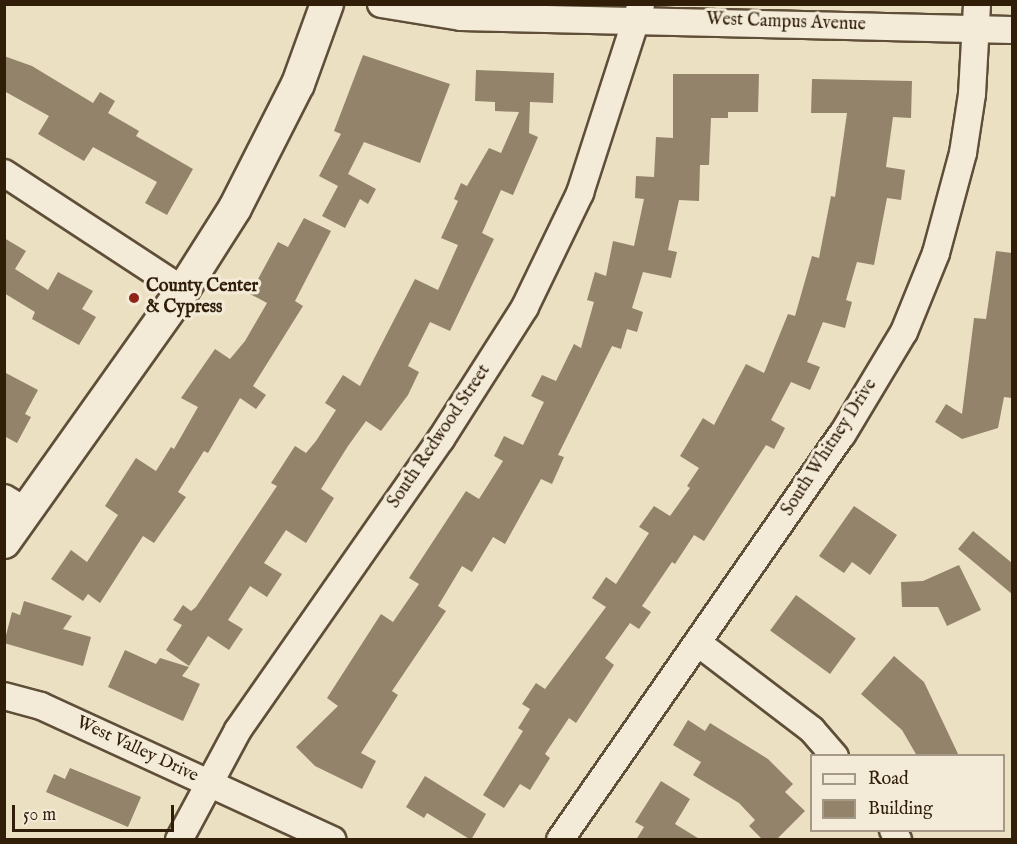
<!DOCTYPE html>
<style>
body{margin:0}
#map{position:relative;width:1017px;height:844px;overflow:hidden;background:#ece0c3;font-family:"IM FELL English",serif}
div>[style]{position:absolute}
.building>*{inset:0;background:#92836a;transform-origin:0 0}
.roads{filter:drop-shadow(2px 0 #5f4e38) drop-shadow(-2px 0 #5f4e38) drop-shadow(0 2px #5f4e38) drop-shadow(0 -2px #5f4e38)}
.minor>*{height:26px;margin:-13px;padding:0 13px;transform-origin:13px;border-radius:13px;background:#f3ebd8}
.tertiary>*{height:32px;margin:-16px;padding:0 16px;transform-origin:16px;border-radius:16px;background:#f3ebd8}
.dots>*{width:16px;height:16px;translate:-50% -50%;box-sizing:border-box;border:3px solid #f3ebd8;border-radius:50%}
span{translate:-50% -50%;white-space:nowrap;text-align:center;line-height:1.15;-webkit-text-stroke:6px #f3ebd8;paint-order:stroke}
.street-label{font-size:18px;color:#301e09}
.poi-label{font-size:18px;color:#301e09;font-weight:700}
.left{translate:0 -50%;text-align:left}
.frame{position:absolute;inset:0;border:6px solid #301e09;pointer-events:none}
.legend{position:absolute;left:810px;top:754px;width:195px;height:78px;box-sizing:border-box;background:#f3ebd8;border:2px solid #a59985;margin:0;padding:8px 10px;list-style:none;font-size:18px;color:#301e09}
.legend li{display:flex;align-items:center;gap:12px;height:30px}
.legend b{width:30px;border:2px solid #a59985}
.scale{position:absolute;left:12px;top:805px;width:162px;height:27px;box-sizing:border-box;border:3px solid #301e09;border-top:0;padding-left:8px;font-size:18px;line-height:21px;white-space:nowrap;color:#301e09;-webkit-text-stroke:4px #f3ebd8;paint-order:stroke}
</style>
<div id="map">
<div class="building">
<div style="clip-path:polygon(363px 55px,450px 84px,420px 163px,364px 142px,348px 174px,376px 189px,368px 204px,360px 199px,345px 228px,322px 216px,338px 186px,319px 176px,341px 134px,334px 131px)"></div>
<div style="clip-path:polygon(4px 56px,32px 66px,93px 103px,100px 92px,115px 101px,108px 113px,139px 131px,136px 136px,193px 169px,167px 215px,145px 203px,157px 182px,93px 147px,84px 161px,38px 134px,49px 116px,4px 91px)"></div>
<div style="clip-path:polygon(476px 70px,554px 73px,553px 103px,530px 102px,529px 133px,538px 137px,513px 195px,501px 190px,482px 233px,494px 239px,450px 331px,430px 322px,408px 366px,419px 372px,408px 395px,381px 431px,366px 421px,348px 446px,321px 489px,334px 498px,306px 543px,286px 530px,264px 563px,282px 574px,267px 597px,250px 586px,228px 620px,243px 629px,229px 650px,208px 636px,189px 666px,166px 650px,182px 625px,173px 620px,183px 605px,191px 611px,196px 607px,277px 486px,271px 483px,295px 446px,306px 453px,316px 441px,336px 410px,325px 403px,343px 375px,360px 386px,415px 279px,438px 290px,458px 245px,441px 238px,458px 201px,454px 199px,461px 183px,467px 186px,489px 148px,501px 153px,519px 112px,495px 111px,495px 102px,475px 101px)"></div>
<div style="clip-path:polygon(673px 74px,759px 74px,758px 112px,728px 112px,728px 118px,711px 118px,709px 165px,700px 165px,699px 201px,679px 200px,668px 250px,677px 252px,671px 278px,643px 272px,632px 308px,643px 312px,637px 332px,627px 329px,621px 349px,612px 346px,558px 455px,564px 457px,552px 484px,541px 479px,505px 544px,493px 537px,472px 572px,462px 566px,438px 606px,446px 611px,392px 691px,398px 695px,361px 753px,376px 761px,362px 789px,315px 766px,296px 747px,338px 706px,327px 698px,381px 614px,393px 622px,419px 584px,409px 578px,466px 491px,479px 499px,503px 461px,494px 456px,504px 436px,523px 445px,544px 402px,531px 396px,542px 375px,556px 381px,574px 344px,581px 348px,594px 302px,587px 300px,595px 272px,606px 276px,613px 241px,634px 246px,644px 199px,635px 198px,636px 176px,654px 177px,656px 137px,673px 138px)"></div>
<div style="clip-path:polygon(812px 79px,912px 81px,911px 118px,893px 117px,886px 167px,905px 170px,901px 200px,887px 198px,874px 265px,857px 262px,846px 300px,852px 302px,845px 328px,823px 322px,807px 362px,820px 367px,810px 390px,791px 382px,771px 420px,785px 428px,774px 449px,766px 445px,704px 541px,694px 535px,675px 564px,672px 562px,642px 606px,651px 612px,639px 629px,630px 623px,605px 658px,614px 665px,576px 723px,569px 718px,545px 754px,550px 758px,530px 790px,520px 784px,504px 808px,483px 795px,523px 731px,518px 728px,530px 709px,522px 704px,536px 683px,545px 689px,606px 607px,592px 598px,606px 577px,616px 584px,649px 533px,639px 527px,654px 506px,670px 516px,690px 488px,687px 486px,699px 468px,680px 456px,703px 418px,714px 425px,746px 364px,764px 373px,788px 314px,795px 316px,812px 256px,819px 258px,831px 196px,835px 197px,847px 113px,811px 113px)"></div>
<div style="clip-path:polygon(304px 218px,331px 231px,295px 301px,303px 306px,253px 386px,266px 395px,256px 409px,240px 398px,208px 453px,204px 451px,178px 492px,186px 497px,154px 543px,143px 536px,100px 603px,88px 594px,83px 601px,51px 579px,71px 550px,87px 562px,118px 515px,105px 506px,136px 458px,156px 471px,171px 447px,174px 449px,198px 407px,181px 398px,215px 349px,230px 359px,245px 341px,267px 303px,250px 294px,278px 242px,288px 247px)"></div>
<div style="clip-path:polygon(4px 238px,26px 251px,15px 269px,48px 290px,58px 272px,93px 291px,82px 309px,96px 317px,79px 345px,32px 319px,35px 312px,4px 293px)"></div>
<div style="clip-path:polygon(996px 251px,1012px 253px,1012px 398px,1004px 397px,998px 428px,962px 439px,935px 422px,946px 404px,962px 414px,974px 318px,986px 319px)"></div>
<div style="clip-path:polygon(4px 372px,38px 390px,25px 414px,31px 417px,17px 443px,4px 436px)"></div>
<div style="clip-path:polygon(854px 506px,897px 535px,870px 575px,852px 562px,844px 573px,819px 556px)"></div>
<div style="clip-path:polygon(973px 531px,1012px 563px,1012px 594px,958px 549px)"></div>
<div style="clip-path:polygon(959px 565px,981px 610px,947px 626px,938px 607px,902px 607px,901px 582px,923px 581px)"></div>
<div style="left:796px;top:595px;width:74px;height:44px;rotate:36deg"></div>
<div style="clip-path:polygon(24px 601px,72px 616px,63px 629px,91px 637px,83px 666px,4px 643px,12px 612px,20px 615px)"></div>
<div style="clip-path:polygon(125px 650px,156px 664px,160px 658px,189px 667px,182px 676px,200px 684px,183px 721px,108px 687px)"></div>
<div style="clip-path:polygon(894px 656px,924px 682px,959px 756px,917px 756px,902px 730px,861px 694px)"></div>
<div style="clip-path:polygon(688px 720px,705px 731px,710px 723px,768px 759px,793px 784px,785px 792px,805px 811px,776px 840px,763px 840px,749px 826px,755px 820px,739px 803px,693px 775px,701px 762px,673px 745px)"></div>
<div style="clip-path:polygon(70px 768px,141px 797px,128px 827px,46px 792px,54px 774px,65px 779px)"></div>
<div style="clip-path:polygon(425px 776px,486px 814px,471px 840px,427px 813px,424px 818px,406px 807px)"></div>
<div style="clip-path:polygon(661px 781px,690px 799px,675px 824px,701px 840px,636px 840px,644px 827px,635px 822px)"></div>
</div>
<div class="roads">
<div class="minor">
<div style="left:381px;top:4px;width:81px;rotate:9.2deg"></div>
<div style="left:461px;top:17px;width:551px;rotate:1.35deg"></div>
<div style="left:4px;top:173px;width:214px;rotate:33.2deg"></div>
<div style="left:4px;top:498px;width:26px;rotate:31deg"></div>
<div style="left:698px;top:643px;width:143px;rotate:37.3deg"></div>
<div style="left:812px;top:730px;width:35px;rotate:49deg"></div>
<div style="left:4px;top:696px;width:38px;rotate:15deg"></div>
<div style="left:41px;top:706px;width:321px;rotate:24.7deg"></div>
<div style="left:893px;top:830px;width:11px;rotate:63deg"></div>
<div style="left:179px;top:840px;width:125px;rotate:-61.8deg"></div>
<div style="left:238px;top:730px;width:355px;rotate:-55.1deg"></div>
<div style="left:441px;top:439px;width:156px;rotate:-57.5deg"></div>
<div style="left:525px;top:307px;width:127px;rotate:-64.2deg"></div>
<div style="left:580px;top:193px;width:199px;rotate:-72.1deg"></div>
<div style="left:560px;top:840px;width:494px;rotate:-55.2deg"></div>
<div style="left:842px;top:435px;width:120px;rotate:-59deg"></div>
<div style="left:904px;top:332px;width:85px;rotate:-67.9deg"></div>
<div style="left:936px;top:253px;width:104px;rotate:-74.9deg"></div>
<div style="left:963px;top:153px;width:60px;rotate:-81.3deg"></div>
<div style="left:972px;top:94px;width:90px;rotate:-86.8deg"></div>
</div>
<div class="tertiary">
<div style="left:4px;top:542px;width:309px;rotate:-54.6deg"></div>
<div style="left:183px;top:290px;width:97px;rotate:-57.6deg"></div>
<div style="left:235px;top:208px;width:139px;rotate:-63.1deg"></div>
<div style="left:298px;top:84px;width:85px;rotate:-70.1deg"></div>
</div>
</div>
<div class="dots">
<div style="left:134px;top:298px;background:#8f2418"></div>
</div>
<div class="street-label">
<span style="left:786px;top:23px;rotate:2deg">West Campus Avenue</span>
<span style="left:440px;top:437px;rotate:-56deg">South Redwood Street</span>
<span style="left:830px;top:448px;rotate:-57deg">South Whitney Drive</span>
<span style="left:137px;top:750px;rotate:25deg">West Valley Drive</span>
</div>
<div class="poi-label">
<span class="left" style="left:146px;top:298px">County Center<br>&amp; Cypress</span>
</div>
<div class="frame"></div>
<ul class="legend">
<li><b style="height:8px;background:#f3ebd8"></b>Road</li>
<li><b style="height:16px;background:#92836a"></b>Building</li>
</ul>
<div class="scale">50 m</div>
</div>
